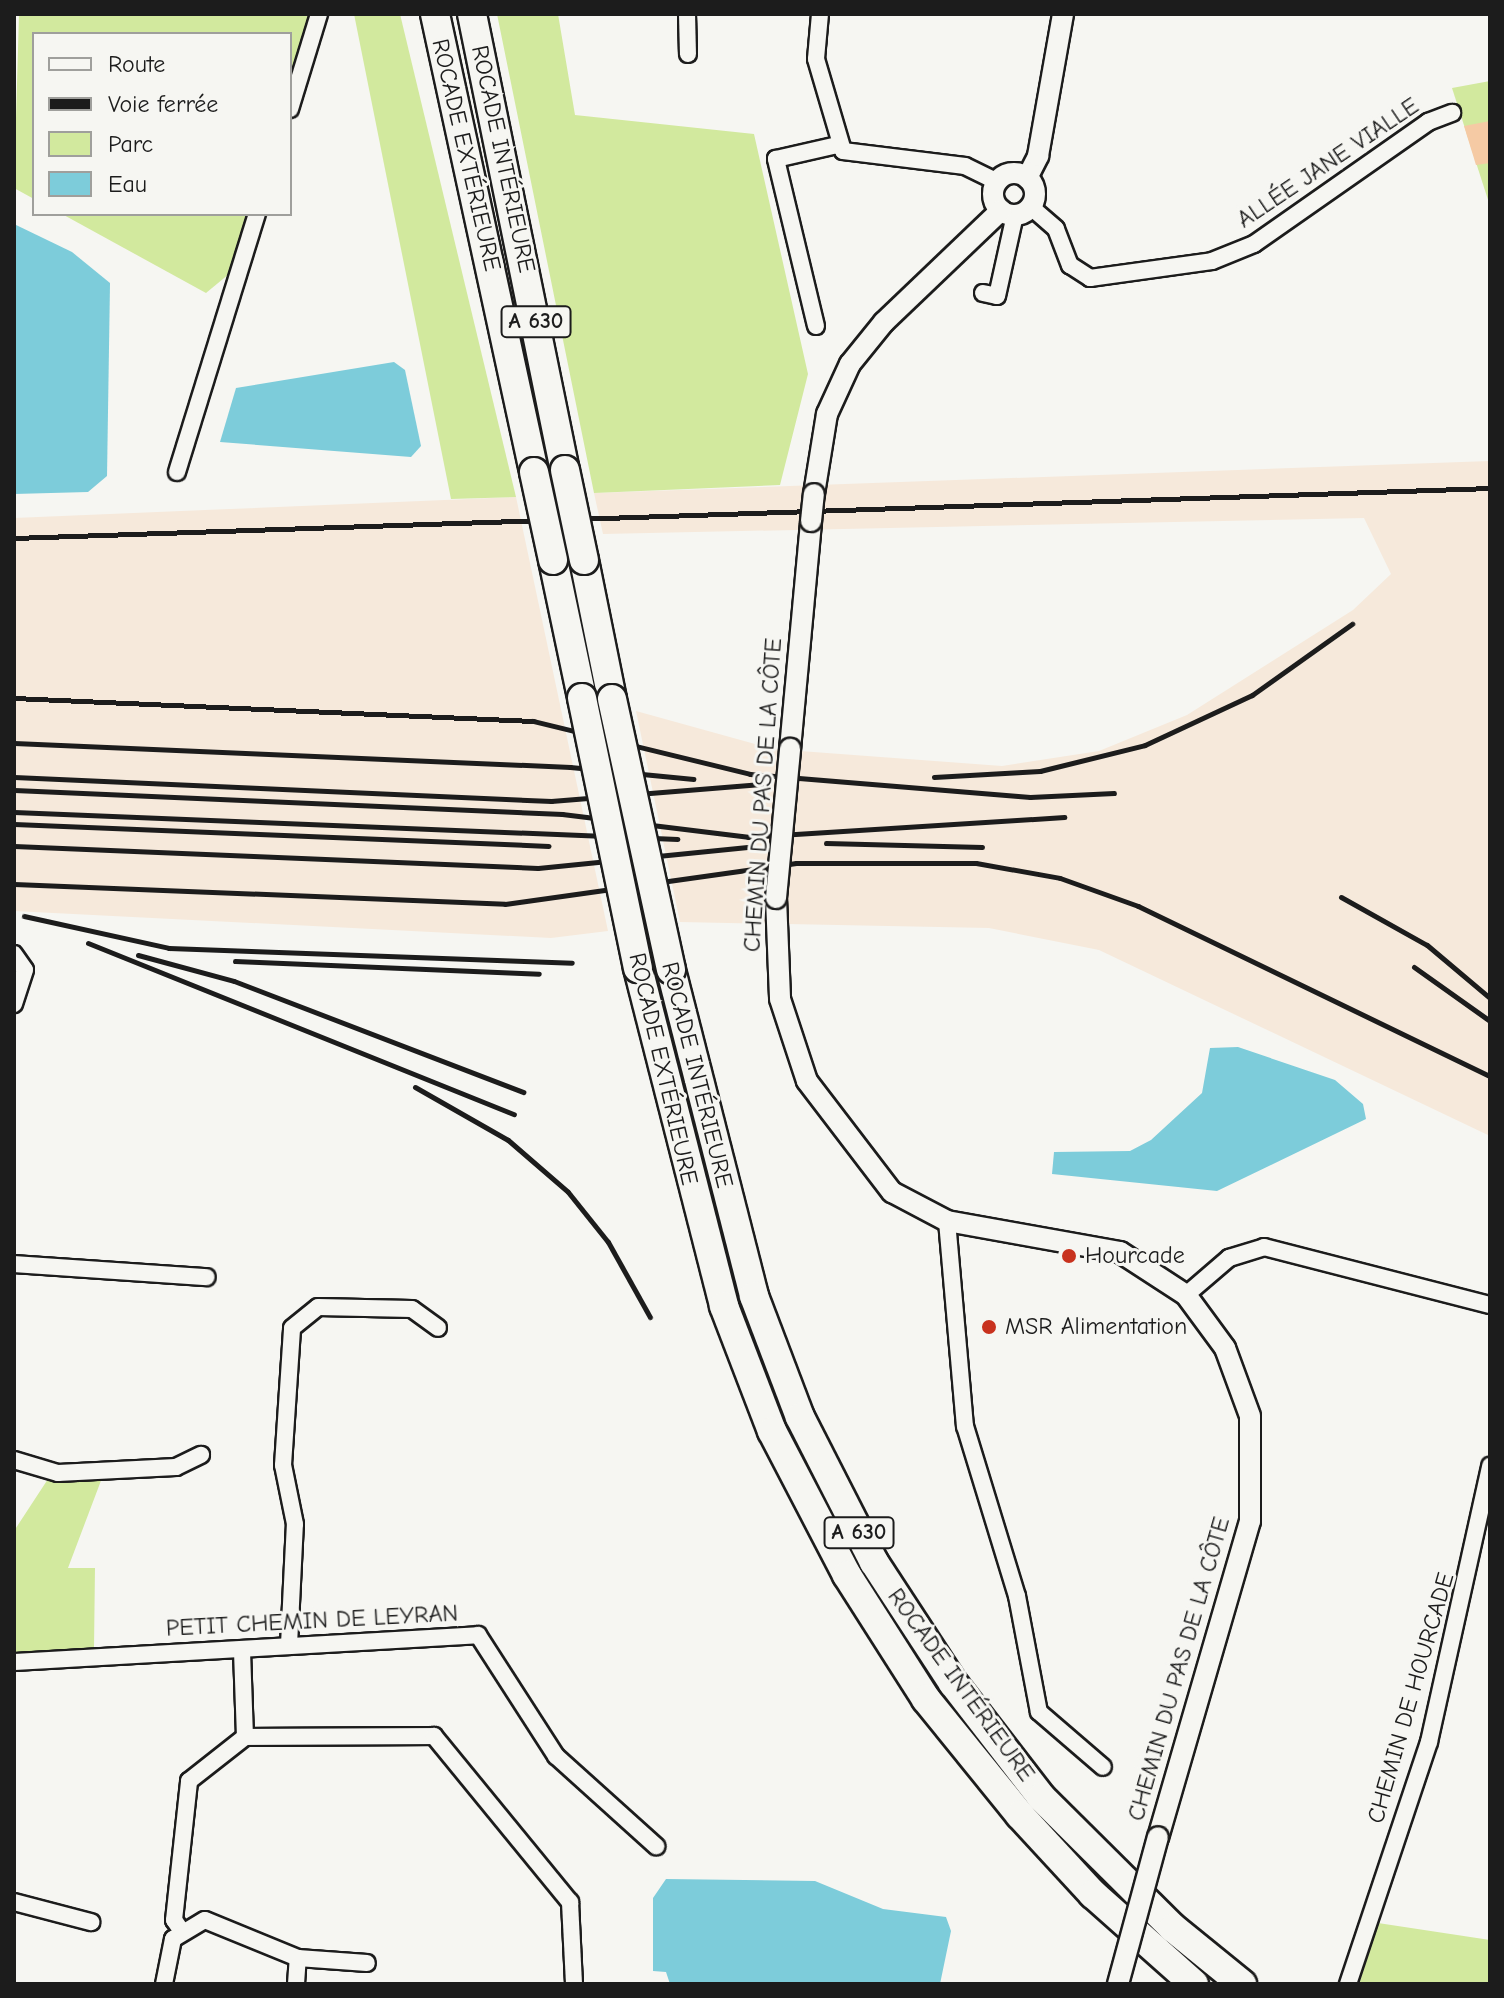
<!DOCTYPE html>
<meta charset="utf-8">
<style>
body{margin:0}
#map{position:relative;width:1504px;height:1998px;overflow:hidden;background:#f6f6f2;font-family:"Comic Neue",sans-serif}
div>[style]{position:absolute}
.built>*{inset:0;background:#f6e9db}
.green>*{inset:0;background:#d2e99e}
.water>*{inset:0;background:#7dccda}
.building>*{inset:0;background:#f5caa4}
.roads{filter:drop-shadow(2px 0 #1c1c1c) drop-shadow(-2px 0 #1c1c1c) drop-shadow(0 2px #1c1c1c) drop-shadow(0 -2px #1c1c1c)}
.minor>*{height:16px;margin:-8px;padding:0 8px;transform-origin:8px;border-radius:8px;background:#f6f6f2}
.tertiary>*{height:20px;margin:-10px;padding:0 10px;transform-origin:10px;border-radius:10px;background:#f6f6f2}
.tertiary>.ring{margin:-10px;padding:0;box-sizing:content-box;background:none;border:20px solid #f6f6f2;border-radius:50%}
.motorway>*{height:28px;margin:-14px;padding:0 14px;transform-origin:14px;border-radius:14px;background:#f6f6f2}
.rail>*{height:5px;margin:-2.5px;padding:0 2.5px;transform-origin:2.5px;border-radius:2.5px;background:#1c1c1c}
.bridges{filter:drop-shadow(2px 0 #1c1c1c) drop-shadow(-2px 0 #1c1c1c) drop-shadow(0 2px #1c1c1c) drop-shadow(0 -2px #1c1c1c)}
.tertiary-bridge>*{height:20px;margin:-10px;padding:0 10px;transform-origin:10px;border-radius:10px;background:#f6f6f2}
.motorway-bridge>*{height:28px;margin:-14px;padding:0 14px;transform-origin:14px;border-radius:14px;background:#f6f6f2}
.dots>*{width:22px;height:22px;translate:-50% -50%;box-sizing:border-box;border:4px solid #f6f6f2;border-radius:50%}
span{translate:-50% -50%;white-space:nowrap;text-align:center;line-height:1.15;-webkit-text-stroke:6px #f6f6f2;paint-order:stroke}
.shield-label span{padding:2px 6px;background:#f6f6f2;border:2px solid;border-radius:6px;-webkit-text-stroke-width:0}
.shield-label{font-size:22px;color:#1c1c1c;font-weight:700}
.street-label{font-size:24px;color:#1c1c1c}
.poi-label{font-size:24px;color:#1c1c1c}
.left{translate:0 -50%;text-align:left}
.frame{position:absolute;inset:0;border:16px solid #1c1c1c;pointer-events:none}
.legend{position:absolute;left:32px;top:32px;width:260px;height:184px;box-sizing:border-box;background:#f6f6f2;border:2px solid #9f9f9c;margin:0;padding:10px 14px;list-style:none;font-size:24px;color:#1c1c1c}
.legend li{display:flex;align-items:center;gap:16px;height:40px}
.legend b{width:40px;border:2px solid #9f9f9c}
</style>
<div id="map">
<div class="built">
<div style="clip-path:polygon(1490px 461px,1490px 1136px,1099px 950px,989px 928px,680px 922px,636px 711px,773px 749px,1002px 766px,1099px 751px,1187px 715px,1353px 610px,1391px 574px,1364px 518px,603px 534px,594px 493px)"></div>
<div style="clip-path:polygon(516px 497px,608px 931px,551px 938px,14px 911px,14px 518px)"></div>
</div>
<div class="green">
<div style="clip-path:polygon(19px 14px,309px 14px,290px 75px,290px 34px,34px 34px,34px 199px,14px 188px)"></div>
<div style="clip-path:polygon(354px 14px,400px 14px,516px 497px,451px 499px)"></div>
<div style="clip-path:polygon(497px 14px,558px 14px,575px 115px,754px 134px,808px 374px,780px 485px,594px 493px)"></div>
<div style="clip-path:polygon(1490px 81px,1490px 206px,1452px 88px)"></div>
<div style="clip-path:polygon(62px 214px,247px 214px,229px 274px,206px 293px)"></div>
<div style="clip-path:polygon(102px 1478px,68px 1568px,95px 1568px,94px 1648px,14px 1653px,14px 1531px,48px 1479px)"></div>
<div style="clip-path:polygon(1378px 1923px,1490px 1940px,1490px 1984px,1359px 1984px)"></div>
</div>
<div class="water">
<div style="clip-path:polygon(14px 224px,72px 252px,110px 283px,107px 476px,88px 492px,14px 494px)"></div>
<div style="clip-path:polygon(394px 362px,405px 370px,421px 446px,411px 457px,220px 442px,236px 388px)"></div>
<div style="clip-path:polygon(1238px 1047px,1335px 1080px,1363px 1104px,1366px 1119px,1217px 1191px,1052px 1174px,1054px 1152px,1130px 1151px,1151px 1140px,1202px 1093px,1210px 1048px)"></div>
<div style="clip-path:polygon(666px 1879px,815px 1881px,883px 1909px,946px 1917px,951px 1931px,940px 1984px,670px 1984px,666px 1972px,653px 1971px,653px 1898px)"></div>
</div>
<div class="building">
<div style="clip-path:polygon(1490px 121px,1490px 163px,1476px 165px,1464px 126px)"></div>
</div>
<div class="roads">
<div class="minor">
<div style="left:687px;top:14px;width:40px;rotate:88.6deg"></div>
<div style="left:820px;top:14px;width:45px;rotate:95.1deg"></div>
<div style="left:816px;top:59px;width:96px;rotate:73.6deg"></div>
<div style="left:843px;top:151px;width:123px;rotate:7deg"></div>
<div style="left:965px;top:166px;width:37px;rotate:26deg"></div>
<div style="left:290px;top:109px;width:99px;rotate:-73deg"></div>
<div style="left:1031px;top:207px;width:33px;rotate:41deg"></div>
<div style="left:1056px;top:229px;width:39px;rotate:69deg"></div>
<div style="left:1070px;top:265px;width:24px;rotate:33deg"></div>
<div style="left:1090px;top:278px;width:123px;rotate:-7.9deg"></div>
<div style="left:1212px;top:261px;width:45px;rotate:-22deg"></div>
<div style="left:1254px;top:244px;width:213px;rotate:-35deg"></div>
<div style="left:1428px;top:122px;width:26px;rotate:-21deg"></div>
<div style="left:983px;top:293px;width:14px;rotate:12deg"></div>
<div style="left:997px;top:296px;width:83px;rotate:-77.5deg"></div>
<div style="left:816px;top:326px;width:172px;rotate:-103.5deg"></div>
<div style="left:776px;top:159px;width:63px;rotate:-12.9deg"></div>
<div style="left:177px;top:472px;width:270px;rotate:-72.8deg"></div>
<div style="left:14px;top:954px;width:19px;rotate:55deg"></div>
<div style="left:25px;top:970px;width:36px;rotate:108deg"></div>
<div style="left:947px;top:1221px;width:206px;rotate:85deg"></div>
<div style="left:965px;top:1426px;width:178px;rotate:73deg"></div>
<div style="left:1017px;top:1596px;width:118px;rotate:79.3deg"></div>
<div style="left:1039px;top:1712px;width:84px;rotate:40.7deg"></div>
<div style="left:14px;top:1264px;width:193px;rotate:3.9deg"></div>
<div style="left:1186px;top:1295px;width:57px;rotate:-40.7deg"></div>
<div style="left:1229px;top:1258px;width:37px;rotate:-17deg"></div>
<div style="left:1264px;top:1247px;width:233px;rotate:14.4deg"></div>
<div style="left:14px;top:1460px;width:46px;rotate:16.5deg"></div>
<div style="left:58px;top:1473px;width:118px;rotate:-2.9deg"></div>
<div style="left:176px;top:1467px;width:28px;rotate:-26deg"></div>
<div style="left:289px;top:1645px;width:121px;rotate:-87.2deg"></div>
<div style="left:295px;top:1524px;width:60px;rotate:-101.5deg"></div>
<div style="left:283px;top:1465px;width:137px;rotate:-86.2deg"></div>
<div style="left:292px;top:1328px;width:33px;rotate:-39deg"></div>
<div style="left:318px;top:1307px;width:94px;rotate:1.2deg"></div>
<div style="left:412px;top:1309px;width:32px;rotate:36deg"></div>
<div style="left:14px;top:1662px;width:465px;rotate:-3.3deg"></div>
<div style="left:478px;top:1635px;width:144px;rotate:57.2deg"></div>
<div style="left:556px;top:1756px;width:135px;rotate:42deg"></div>
<div style="left:245px;top:1737px;width:189px;rotate:-0.3deg"></div>
<div style="left:434px;top:1736px;width:215px;rotate:50.7deg"></div>
<div style="left:570px;top:1902px;width:82px;rotate:87.2deg"></div>
<div style="left:14px;top:1902px;width:80px;rotate:14.6deg"></div>
<div style="left:181px;top:1930px;width:12px;rotate:-125deg"></div>
<div style="left:174px;top:1920px;width:140px;rotate:-83.8deg"></div>
<div style="left:189px;top:1781px;width:71px;rotate:-38.2deg"></div>
<div style="left:245px;top:1737px;width:88px;rotate:-92deg"></div>
<div style="left:164px;top:1984px;width:46px;rotate:-78.7deg"></div>
<div style="left:173px;top:1939px;width:37px;rotate:-31deg"></div>
<div style="left:205px;top:1920px;width:100px;rotate:22.2deg"></div>
<div style="left:298px;top:1958px;width:69px;rotate:4.1deg"></div>
<div style="left:296px;top:1984px;width:26px;rotate:-86deg"></div>
<div style="left:1348px;top:1984px;width:255px;rotate:-71.5deg"></div>
<div style="left:1429px;top:1742px;width:283px;rotate:-77.5deg"></div>
</div>
<div class="tertiary">
<div class="ring" style="left:993px;top:173px;width:22px;height:22px"></div>
<div style="left:1027px;top:178px;width:25px;rotate:-63deg"></div>
<div style="left:1038px;top:156px;width:144px;rotate:-80deg"></div>
<div style="left:814px;top:494px;width:81px;rotate:-80.8deg"></div>
<div style="left:827px;top:414px;width:55px;rotate:-65.3deg"></div>
<div style="left:850px;top:364px;width:54px;rotate:-51deg"></div>
<div style="left:884px;top:322px;width:162px;rotate:-43.7deg"></div>
<div style="left:790px;top:749px;width:229px;rotate:-84.7deg"></div>
<div style="left:776px;top:898px;width:101px;rotate:87.7deg"></div>
<div style="left:780px;top:999px;width:86px;rotate:71.8deg"></div>
<div style="left:807px;top:1081px;width:140px;rotate:52.6deg"></div>
<div style="left:892px;top:1192px;width:62px;rotate:27.8deg"></div>
<div style="left:947px;top:1221px;width:176px;rotate:10.2deg"></div>
<div style="left:1120px;top:1252px;width:79px;rotate:33.1deg"></div>
<div style="left:1186px;top:1295px;width:66px;rotate:53.7deg"></div>
<div style="left:1225px;top:1348px;width:72px;rotate:69.8deg"></div>
<div style="left:1250px;top:1416px;width:105px;rotate:90deg"></div>
<div style="left:1250px;top:1521px;width:329px;rotate:106.2deg"></div>
</div>
<div class="motorway">
<div style="left:435px;top:14px;width:469px;rotate:77.8deg"></div>
<div style="left:472px;top:14px;width:465px;rotate:78.5deg"></div>
<div style="left:553px;top:560px;width:141px;rotate:78.1deg"></div>
<div style="left:584px;top:560px;width:142px;rotate:78.6deg"></div>
<div style="left:638px;top:968px;width:349px;rotate:75.7deg"></div>
<div style="left:724px;top:1306px;width:134px;rotate:69deg"></div>
<div style="left:772px;top:1431px;width:162px;rotate:62.5deg"></div>
<div style="left:847px;top:1575px;width:147px;rotate:57.5deg"></div>
<div style="left:926px;top:1699px;width:149px;rotate:51deg"></div>
<div style="left:1020px;top:1815px;width:108px;rotate:47.3deg"></div>
<div style="left:1093px;top:1894px;width:135px;rotate:41.7deg"></div>
<div style="left:671px;top:970px;width:336px;rotate:75.7deg"></div>
<div style="left:754px;top:1296px;width:129px;rotate:69.2deg"></div>
<div style="left:800px;top:1417px;width:163px;rotate:63deg"></div>
<div style="left:874px;top:1562px;width:145px;rotate:56.9deg"></div>
<div style="left:953px;top:1683px;width:144px;rotate:52.3deg"></div>
<div style="left:1041px;top:1797px;width:186px;rotate:44.8deg"></div>
<div style="left:1173px;top:1928px;width:89px;rotate:39.1deg"></div>
</div>
</div>
<div class="rail">
<div style="left:14px;top:538px;width:1477px;rotate:-1.94deg"></div>
<div style="left:14px;top:698px;width:520px;rotate:2.54deg"></div>
<div style="left:533px;top:721px;width:223px;rotate:13.7deg"></div>
<div style="left:750px;top:774px;width:281px;rotate:4.7deg"></div>
<div style="left:1030px;top:797px;width:84px;rotate:-2.7deg"></div>
<div style="left:14px;top:743px;width:557px;rotate:2.47deg"></div>
<div style="left:570px;top:767px;width:124px;rotate:5.6deg"></div>
<div style="left:14px;top:777px;width:538px;rotate:2.56deg"></div>
<div style="left:551px;top:801px;width:211px;rotate:-4.6deg"></div>
<div style="left:934px;top:777px;width:106px;rotate:-3.2deg"></div>
<div style="left:1040px;top:771px;width:108px;rotate:-13.9deg"></div>
<div style="left:1145px;top:745px;width:118px;rotate:-25deg"></div>
<div style="left:1252px;top:695px;width:123px;rotate:-35.4deg"></div>
<div style="left:14px;top:790px;width:549px;rotate:2.51deg"></div>
<div style="left:562px;top:814px;width:187px;rotate:7deg"></div>
<div style="left:748px;top:837px;width:317px;rotate:-3.6deg"></div>
<div style="left:14px;top:812px;width:664px;rotate:2.33deg"></div>
<div style="left:14px;top:824px;width:535px;rotate:2.35deg"></div>
<div style="left:826px;top:843px;width:156px;rotate:1.5deg"></div>
<div style="left:14px;top:846px;width:524px;rotate:2.4deg"></div>
<div style="left:538px;top:868px;width:213px;rotate:-5.7deg"></div>
<div style="left:14px;top:884px;width:491px;rotate:2.3deg"></div>
<div style="left:505px;top:904px;width:294px;rotate:-8deg"></div>
<div style="left:796px;top:863px;width:180px"></div>
<div style="left:976px;top:863px;width:85px;rotate:10.1deg"></div>
<div style="left:1060px;top:878px;width:83px;rotate:19.7deg"></div>
<div style="left:1138px;top:906px;width:391px;rotate:25.8deg"></div>
<div style="left:1341px;top:897px;width:98px;rotate:29.2deg"></div>
<div style="left:1427px;top:945px;width:82px;rotate:40.1deg"></div>
<div style="left:24px;top:916px;width:148px;rotate:12.4deg"></div>
<div style="left:169px;top:948px;width:403px;rotate:2.1deg"></div>
<div style="left:88px;top:943px;width:459px;rotate:21.9deg"></div>
<div style="left:138px;top:955px;width:99px;rotate:15.2deg"></div>
<div style="left:234px;top:981px;width:310px;rotate:21deg"></div>
<div style="left:235px;top:961px;width:304px;rotate:2.4deg"></div>
<div style="left:1414px;top:967px;width:93px;rotate:35.4deg"></div>
<div style="left:415px;top:1087px;width:107px;rotate:29.7deg"></div>
<div style="left:508px;top:1140px;width:79px;rotate:40.9deg"></div>
<div style="left:568px;top:1192px;width:64px;rotate:51.3deg"></div>
<div style="left:608px;top:1242px;width:86px;rotate:60.8deg"></div>
</div>
<div class="bridges">
<div class="tertiary-bridge">
<div style="left:811px;top:521px;width:27px;rotate:-84deg"></div>
<div style="left:776px;top:898px;width:150px;rotate:-84.6deg"></div>
<div style="left:1118px;top:1984px;width:152px;rotate:-74.8deg"></div>
</div>
<div class="motorway-bridge">
<div style="left:565px;top:470px;width:92px;rotate:78.1deg"></div>
<div style="left:534px;top:472px;width:90px;rotate:77.8deg"></div>
<div style="left:582px;top:698px;width:276px;rotate:78.3deg"></div>
<div style="left:612px;top:699px;width:277px;rotate:77.7deg"></div>
</div>
</div>
<div class="dots">
<div style="left:1069px;top:1256px;background:#c8321e"></div>
<div style="left:989px;top:1327px;background:#c8321e"></div>
</div>
<div class="shield-label">
<span style="left:536px;top:322px">A 630</span>
<span style="left:859px;top:1533px">A 630</span>
</div>
<div class="street-label">
<span style="left:466px;top:155px;rotate:77deg">ROCADE EXTÉRIEURE</span>
<span style="left:503px;top:159px;rotate:78deg">ROCADE INTÉRIEURE</span>
<span style="left:1328px;top:163px;rotate:-34deg">ALLÉE JANE VIALLE</span>
<span style="left:763px;top:795px;rotate:-86deg">CHEMIN DU PAS DE LA CÔTE</span>
<span style="left:663px;top:1069px;rotate:77deg">ROCADE EXTÉRIEURE</span>
<span style="left:697px;top:1075px;rotate:76deg">ROCADE INTÉRIEURE</span>
<span style="left:312px;top:1621px;rotate:-3deg">PETIT CHEMIN DE LEYRAN</span>
<span style="left:1179px;top:1669px;rotate:-74deg">CHEMIN DU PAS DE LA CÔTE</span>
<span style="left:961px;top:1685px;rotate:54deg">ROCADE INTÉRIEURE</span>
<span style="left:1411px;top:1698px;rotate:-74deg">CHEMIN DE HOURCADE</span>
</div>
<div class="poi-label">
<span class="left" style="left:1085px;top:1256px">Hourcade</span>
<span class="left" style="left:1005px;top:1327px">MSR Alimentation</span>
</div>
<div class="frame"></div>
<ul class="legend">
<li><b style="height:10px;background:#f6f6f2"></b>Route</li>
<li><b style="height:10px;background:#1c1c1c"></b>Voie ferrée</li>
<li><b style="height:22px;background:#d2e99e"></b>Parc</li>
<li><b style="height:22px;background:#7dccda"></b>Eau</li>
</ul>
</div>
